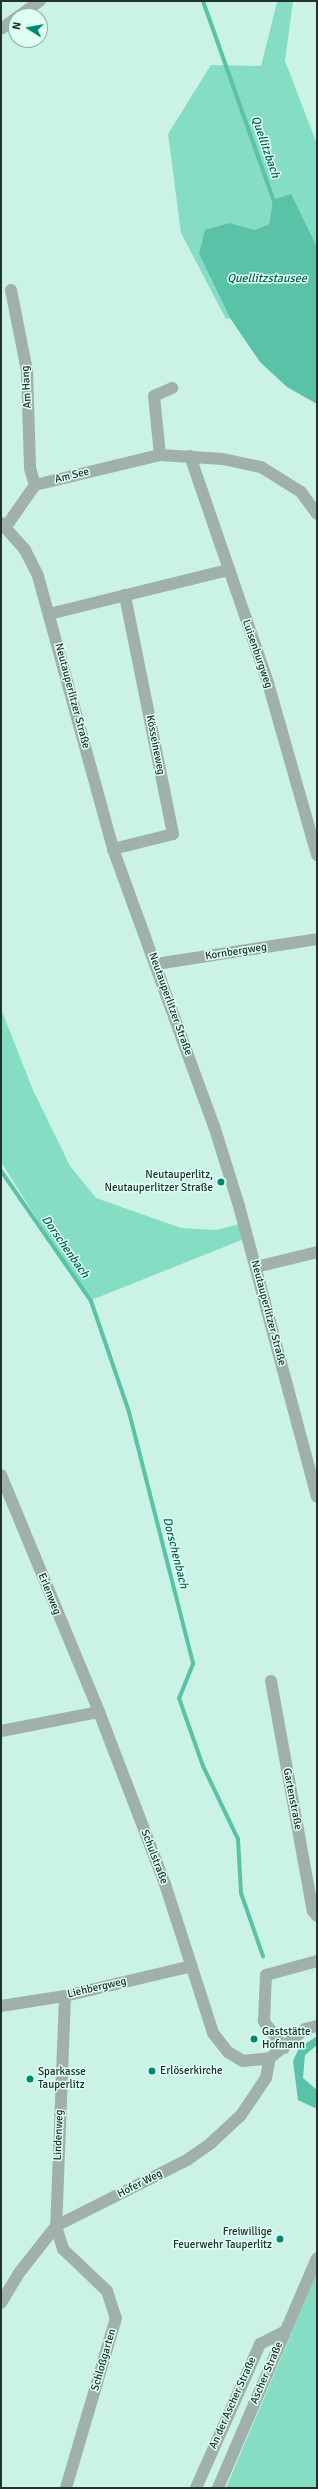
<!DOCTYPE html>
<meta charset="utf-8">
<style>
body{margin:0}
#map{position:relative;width:318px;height:2489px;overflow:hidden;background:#caf3e6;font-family:Signika,sans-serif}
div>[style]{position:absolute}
.green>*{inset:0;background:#85ddc4}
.water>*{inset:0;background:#5ac2a6}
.stream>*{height:4px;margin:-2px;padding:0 2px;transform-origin:2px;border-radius:2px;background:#5ac2a6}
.minor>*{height:12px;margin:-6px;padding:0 6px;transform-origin:6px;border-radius:6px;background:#a0b1ab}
.tertiary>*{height:12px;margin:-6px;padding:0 6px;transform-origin:6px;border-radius:6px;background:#a0b1ab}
.dots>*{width:11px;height:11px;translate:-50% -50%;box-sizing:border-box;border:2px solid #defff4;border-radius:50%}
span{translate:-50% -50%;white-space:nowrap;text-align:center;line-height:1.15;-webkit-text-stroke:3px #defff4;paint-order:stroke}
.street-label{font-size:11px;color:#21312c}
.poi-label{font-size:11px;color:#21312c}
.right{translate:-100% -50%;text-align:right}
.left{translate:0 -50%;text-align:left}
.water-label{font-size:12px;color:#09604e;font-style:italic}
.frame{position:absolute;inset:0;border:2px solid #21312c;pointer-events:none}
.north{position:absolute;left:8px;top:8px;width:40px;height:40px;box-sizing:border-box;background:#defff4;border:1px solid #92ada4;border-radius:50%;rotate:281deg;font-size:11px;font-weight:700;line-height:16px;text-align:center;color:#21312c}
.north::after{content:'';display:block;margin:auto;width:14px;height:18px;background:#00896f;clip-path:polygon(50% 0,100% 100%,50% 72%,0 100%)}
</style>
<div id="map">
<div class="green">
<div style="clip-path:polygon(293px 1px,285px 61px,317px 144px,317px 247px,310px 234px,273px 200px,269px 224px,255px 230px,230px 223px,199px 254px,230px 318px,226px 319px,181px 233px,168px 134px,211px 65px,261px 66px,277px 2px)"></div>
<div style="clip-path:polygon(1px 1009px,33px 1090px,70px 1166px,96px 1198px,181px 1228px,216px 1230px,240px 1224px,244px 1239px,89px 1301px,1px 1162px)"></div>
<div style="clip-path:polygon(317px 2273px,317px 2488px,226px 2488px)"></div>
</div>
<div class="water">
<div style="clip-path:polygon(291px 194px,317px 247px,317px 404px,287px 387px,260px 362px,230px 318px,199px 254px,205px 230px,230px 223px,255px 230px,269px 224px,273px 200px)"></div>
<div style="clip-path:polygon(317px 2036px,317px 2045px,305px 2055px,303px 2078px,317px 2090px,317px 2109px,298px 2100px,293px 2061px,299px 2048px)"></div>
</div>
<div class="stream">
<div style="left:203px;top:1px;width:215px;rotate:70.5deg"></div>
<div style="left:1px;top:1171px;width:158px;rotate:55.3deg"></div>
<div style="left:91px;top:1301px;width:117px;rotate:71.1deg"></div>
<div style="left:129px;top:1412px;width:260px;rotate:75.7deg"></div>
<div style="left:193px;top:1664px;width:37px;rotate:112deg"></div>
<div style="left:179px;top:1698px;width:72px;rotate:70.6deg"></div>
<div style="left:203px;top:1766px;width:81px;rotate:64.4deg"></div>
<div style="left:238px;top:1839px;width:54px;rotate:86.8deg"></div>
<div style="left:241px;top:1893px;width:67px;rotate:70.8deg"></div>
</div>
<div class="minor">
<div style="left:11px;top:290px;width:83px;rotate:78.8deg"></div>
<div style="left:27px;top:371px;width:97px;rotate:88.2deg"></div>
<div style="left:30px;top:468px;width:18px;rotate:74deg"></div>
<div style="left:160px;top:455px;width:59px;rotate:-95.8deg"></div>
<div style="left:154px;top:396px;width:20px;rotate:-24deg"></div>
<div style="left:190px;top:456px;width:240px;rotate:71deg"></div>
<div style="left:268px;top:683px;width:179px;rotate:74.1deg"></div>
<div style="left:5px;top:528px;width:52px;rotate:-55.1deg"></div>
<div style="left:35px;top:485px;width:129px;rotate:-13.5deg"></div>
<div style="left:160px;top:455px;width:63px;rotate:3.6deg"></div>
<div style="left:223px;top:459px;width:39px;rotate:12deg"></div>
<div style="left:261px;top:467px;width:47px;rotate:32deg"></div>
<div style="left:301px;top:492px;width:27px;rotate:54deg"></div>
<div style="left:49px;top:614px;width:184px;rotate:-13.8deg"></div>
<div style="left:113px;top:849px;width:62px;rotate:-14deg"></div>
<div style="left:173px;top:834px;width:244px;rotate:-101.4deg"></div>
<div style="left:156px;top:964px;width:163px;rotate:-8.8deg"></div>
<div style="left:256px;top:1267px;width:63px;rotate:-13.8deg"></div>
<div style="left:1px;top:1475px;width:256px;rotate:67.5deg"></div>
<div style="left:99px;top:1712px;width:184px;rotate:69deg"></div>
<div style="left:165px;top:1884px;width:157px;rotate:72.1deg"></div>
<div style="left:213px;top:2033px;width:24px;rotate:52deg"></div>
<div style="left:228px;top:2052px;width:17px;rotate:31deg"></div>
<div style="left:243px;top:2061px;width:27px;rotate:-6deg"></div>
<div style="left:270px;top:2058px;width:45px;rotate:-39.6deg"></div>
<div style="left:305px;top:2029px;width:12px;rotate:-14deg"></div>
<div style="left:271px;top:1681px;width:234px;rotate:79.7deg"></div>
<div style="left:313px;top:1911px;width:6px;rotate:51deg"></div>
<div style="left:1px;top:1731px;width:100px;rotate:-11deg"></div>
<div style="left:65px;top:1996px;width:230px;rotate:92.2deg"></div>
<div style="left:56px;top:2226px;width:24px;rotate:73deg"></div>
<div style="left:63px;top:2249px;width:61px;rotate:43.7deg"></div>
<div style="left:107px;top:2291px;width:28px;rotate:72deg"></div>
<div style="left:116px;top:2318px;width:177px;rotate:106.4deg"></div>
<div style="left:1px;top:2006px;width:65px;rotate:-8.9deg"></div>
<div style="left:65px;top:1996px;width:130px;rotate:-13.3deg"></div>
<div style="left:284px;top:2048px;width:34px;rotate:-127deg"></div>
<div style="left:264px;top:2021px;width:46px;rotate:-87.5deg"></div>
<div style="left:266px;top:1975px;width:53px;rotate:-15.4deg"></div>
<div style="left:1px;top:2303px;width:35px;rotate:-59deg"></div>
<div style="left:19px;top:2273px;width:60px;rotate:-51.8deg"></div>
<div style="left:56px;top:2226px;width:147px;rotate:-26.7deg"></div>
<div style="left:187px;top:2160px;width:29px;rotate:-35deg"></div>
<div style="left:211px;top:2143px;width:41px;rotate:-43deg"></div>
<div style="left:241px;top:2115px;width:45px;rotate:-56deg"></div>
<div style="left:266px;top:2078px;width:20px;rotate:-79deg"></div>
<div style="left:196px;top:2488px;width:158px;rotate:-66deg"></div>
<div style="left:260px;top:2344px;width:28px;rotate:-27deg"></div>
</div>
<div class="tertiary">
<div style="left:19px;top:16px;width:26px;rotate:-36deg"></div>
<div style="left:1px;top:29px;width:19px;rotate:-36deg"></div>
<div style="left:1px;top:523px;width:36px;rotate:48deg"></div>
<div style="left:25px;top:550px;width:29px;rotate:63deg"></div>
<div style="left:38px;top:576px;width:283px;rotate:74.6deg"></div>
<div style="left:113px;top:849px;width:295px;rotate:70deg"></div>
<div style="left:214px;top:1126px;width:84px;rotate:72.6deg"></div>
<div style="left:239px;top:1206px;width:301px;rotate:75deg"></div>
<div style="left:218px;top:2488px;width:250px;rotate:-66.7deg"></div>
</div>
<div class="dots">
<div style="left:221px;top:1182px;background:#00896f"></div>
<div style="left:254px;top:2039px;background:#00896f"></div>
<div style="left:152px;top:2071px;background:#00896f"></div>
<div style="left:30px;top:2079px;background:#00896f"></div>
<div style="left:280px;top:2239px;background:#00896f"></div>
</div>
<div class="street-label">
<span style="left:27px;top:387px;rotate:-93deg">Am Hang</span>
<span style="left:72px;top:476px;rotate:-14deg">Am See</span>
<span style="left:257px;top:654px;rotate:71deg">Luisenburgweg</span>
<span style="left:72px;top:696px;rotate:75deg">Neutauperlitzer Straße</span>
<span style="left:155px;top:745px;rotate:79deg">Kösseineweg</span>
<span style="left:236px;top:952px;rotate:-9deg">Kornbergweg</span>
<span style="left:170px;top:1004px;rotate:70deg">Neutauperlitzer Straße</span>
<span style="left:268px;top:1313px;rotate:75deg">Neutauperlitzer Straße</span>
<span style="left:49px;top:1594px;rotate:68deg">Erlenweg</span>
<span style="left:292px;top:1799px;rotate:79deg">Gartenstraße</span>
<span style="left:154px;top:1857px;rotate:69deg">Schulstraße</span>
<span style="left:97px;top:1988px;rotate:-13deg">Liehbergweg</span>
<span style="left:59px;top:2135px;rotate:-88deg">Lindenweg</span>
<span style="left:140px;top:2184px;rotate:-27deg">Hofer Weg</span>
<span style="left:104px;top:2360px;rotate:-74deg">Schloßgarten</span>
<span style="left:267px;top:2373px;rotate:-67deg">Ascher Straße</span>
<span style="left:233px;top:2403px;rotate:-66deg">An der Ascher Straße</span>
</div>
<div class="poi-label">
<span class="right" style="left:213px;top:1182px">Neutauperlitz,<br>Neutauperlitzer Straße</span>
<span class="left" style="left:262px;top:2039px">Gaststätte<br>Hofmann</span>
<span class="left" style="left:160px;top:2071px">Erlöserkirche</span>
<span class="left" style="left:38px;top:2079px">Sparkasse<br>Tauperlitz</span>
<span class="right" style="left:272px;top:2239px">Freiwillige<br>Feuerwehr Tauperlitz</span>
</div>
<div class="water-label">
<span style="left:265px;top:147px;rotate:71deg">Quellitzbach</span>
<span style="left:267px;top:279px">Quellitzstausee</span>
<span style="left:65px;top:1247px;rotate:55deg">Dorschenbach</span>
<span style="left:175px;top:1553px;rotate:76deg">Dorschenbach</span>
</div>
<div class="frame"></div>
<div class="north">N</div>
</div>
